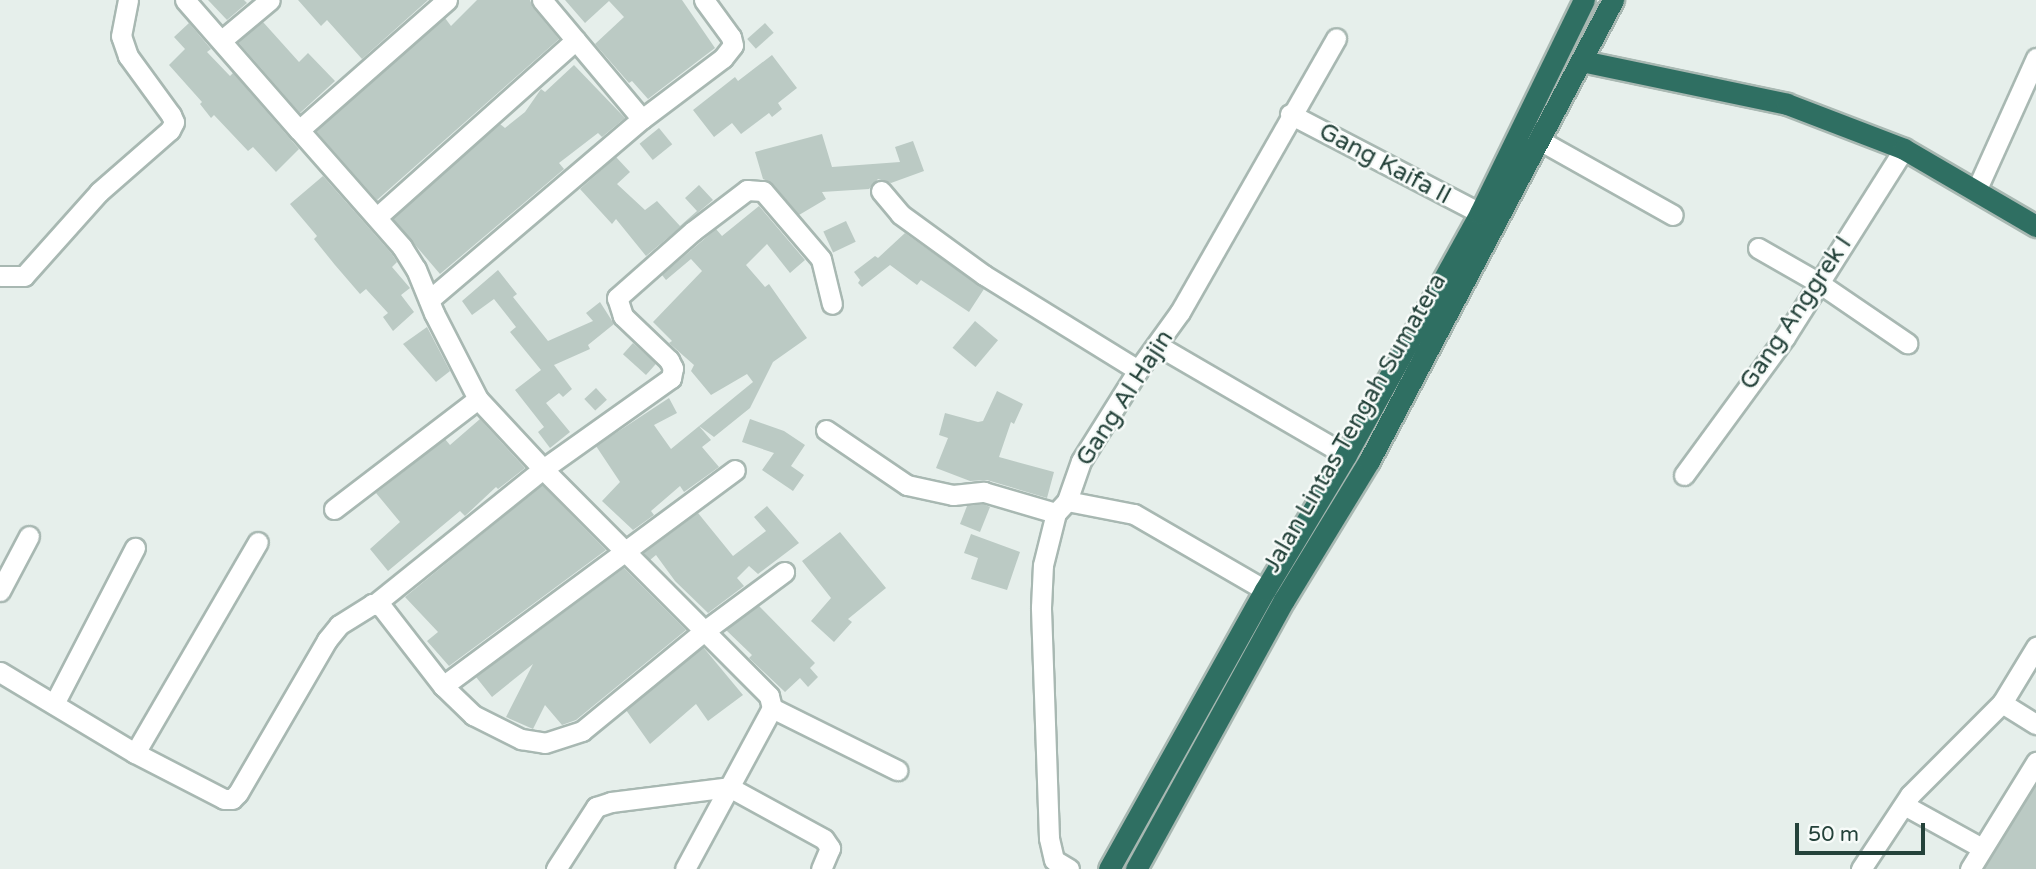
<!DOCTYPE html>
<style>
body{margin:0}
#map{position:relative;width:2036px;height:869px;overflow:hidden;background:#e6efeb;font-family:"Varela Round",sans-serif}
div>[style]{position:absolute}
.building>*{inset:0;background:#bbcac4;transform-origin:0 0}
.roads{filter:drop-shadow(2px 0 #a8b8b2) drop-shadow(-2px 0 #a8b8b2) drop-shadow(0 2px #a8b8b2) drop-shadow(0 -2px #a8b8b2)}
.minor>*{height:19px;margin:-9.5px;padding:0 9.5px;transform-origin:9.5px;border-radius:9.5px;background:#fff}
.highway>*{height:21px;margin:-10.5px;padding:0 10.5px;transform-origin:10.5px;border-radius:10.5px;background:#2f6f62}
span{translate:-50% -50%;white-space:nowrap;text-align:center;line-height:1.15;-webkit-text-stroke:5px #f7fbf9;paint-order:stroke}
.street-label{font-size:24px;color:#24423a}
.scale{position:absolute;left:1795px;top:823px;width:130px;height:32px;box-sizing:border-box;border:4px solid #24423a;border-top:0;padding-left:9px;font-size:21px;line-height:24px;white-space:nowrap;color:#24423a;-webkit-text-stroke:5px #f7fbf9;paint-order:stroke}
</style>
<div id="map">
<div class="building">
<div style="clip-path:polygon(208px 0,244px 0,247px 3px,227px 20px)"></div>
<div style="clip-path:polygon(298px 0,428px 0,362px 59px,327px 20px,321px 26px)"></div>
<div style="clip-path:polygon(477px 0,530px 0,533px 8px,559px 39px,377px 200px,316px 131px,445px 18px,451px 26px)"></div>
<div style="clip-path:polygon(565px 0,682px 0,715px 48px,648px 99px,632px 81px,629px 83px,595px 44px,624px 17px,609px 1px,585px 23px)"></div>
<div style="clip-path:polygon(263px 22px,299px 62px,308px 53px,335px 81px,300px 113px,238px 42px)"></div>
<div style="clip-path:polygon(189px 23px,211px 49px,207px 52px,230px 76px,233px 73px,299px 149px,276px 172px,253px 147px,248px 151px,214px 115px,211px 118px,200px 104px,202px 102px,169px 65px,185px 49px,174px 37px)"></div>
<div style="left:765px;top:23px;width:13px;height:24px;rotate:48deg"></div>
<div style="clip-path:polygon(772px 55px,797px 88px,778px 103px,782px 109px,772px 117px,769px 113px,741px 134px,732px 123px,714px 137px,693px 110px,735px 77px,738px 81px)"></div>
<div style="clip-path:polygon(574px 65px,625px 118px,602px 137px,598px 133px,559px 163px,564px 169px,440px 274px,393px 219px,500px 124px,505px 128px,525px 112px,541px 89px,545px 92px)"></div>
<div style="left:659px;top:128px;width:21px;height:25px;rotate:51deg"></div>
<div style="clip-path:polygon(822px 134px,832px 167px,900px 162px,895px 147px,913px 141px,924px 171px,891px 183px,878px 179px,869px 189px,822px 192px,826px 199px,799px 215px,772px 183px,763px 179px,755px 152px)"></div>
<div style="clip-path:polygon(616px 157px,630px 172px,617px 184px,645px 210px,657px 201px,680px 226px,697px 211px,685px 198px,699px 185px,713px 200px,646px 256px,616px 219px,612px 224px,580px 189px)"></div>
<div style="clip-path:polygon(323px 176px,392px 254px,397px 262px,392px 267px,410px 288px,401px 295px,414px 312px,393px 331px,383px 317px,388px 313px,366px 289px,360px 294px,335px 265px,314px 239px,317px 236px,290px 204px)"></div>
<div style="clip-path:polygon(759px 206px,805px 260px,790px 273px,767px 244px,746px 265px,765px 287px,769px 284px,807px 338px,773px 362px,750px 408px,714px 437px,699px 426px,711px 440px,702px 447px,719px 467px,684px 492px,680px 486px,651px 511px,654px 515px,633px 530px,602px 501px,620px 482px,596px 446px,669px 398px,677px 413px,654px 425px,671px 449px,753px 382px,747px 374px,711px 395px,691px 371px,694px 365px,669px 343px,672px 341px,653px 322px,702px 271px,691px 259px,666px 280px,662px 275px,716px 229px,722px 236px)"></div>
<div style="left:846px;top:221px;width:23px;height:25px;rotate:65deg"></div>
<div style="clip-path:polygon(905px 233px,984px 289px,969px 312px,921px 280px,917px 285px,890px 265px,862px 287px,858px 283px,860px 280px,854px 272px,875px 256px,878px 258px)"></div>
<div style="clip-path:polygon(498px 270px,517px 294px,513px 297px,548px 341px,593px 321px,586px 313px,600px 302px,614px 324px,588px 345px,590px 349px,554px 365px,572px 389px,563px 397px,559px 393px,546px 403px,570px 432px,550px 448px,538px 432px,544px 427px,515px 390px,541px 370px,510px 332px,516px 327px,494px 299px,472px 315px,462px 301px)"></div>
<div style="left:975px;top:321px;width:30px;height:35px;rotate:40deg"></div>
<div style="clip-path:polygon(427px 327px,450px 371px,436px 382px,403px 344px)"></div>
<div style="left:633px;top:343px;width:31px;height:15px;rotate:42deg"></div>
<div style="left:596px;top:388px;width:16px;height:16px;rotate:47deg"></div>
<div style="clip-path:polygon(997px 391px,1023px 404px,1014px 424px,1011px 422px,999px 457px,1054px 472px,1047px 498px,987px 480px,970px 481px,936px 468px,948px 438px,939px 435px,945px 413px,978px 422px,983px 421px)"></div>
<div style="clip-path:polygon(480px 419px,525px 468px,498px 489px,496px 487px,465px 516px,460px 511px,388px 571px,370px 549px,400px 522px,376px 493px,445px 439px,450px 445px)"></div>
<div style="clip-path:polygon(750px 419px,784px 431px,805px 445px,791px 466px,804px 475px,793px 491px,762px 470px,774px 453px,742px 442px)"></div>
<div style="clip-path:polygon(542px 485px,606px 550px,449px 666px,427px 641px,438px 632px,405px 597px)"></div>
<div style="clip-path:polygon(983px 504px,990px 507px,980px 532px,960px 524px,967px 506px)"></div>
<div style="clip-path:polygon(767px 506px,799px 543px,758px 574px,749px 566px,737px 578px,744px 586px,708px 613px,675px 581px,656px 555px,650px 560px,644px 553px,698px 513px,733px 556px,766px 531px,754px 517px)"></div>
<div style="clip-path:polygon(840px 532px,886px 588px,848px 619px,852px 622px,834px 642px,811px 621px,831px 598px,802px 561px)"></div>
<div style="clip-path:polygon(971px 534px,1020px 552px,1007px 590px,971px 579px,978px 558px,964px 553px)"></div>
<div style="clip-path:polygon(624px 568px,686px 630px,576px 720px,562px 725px,545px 705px,533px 729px,506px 717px,533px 664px,492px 697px,476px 677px)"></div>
<div style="clip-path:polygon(759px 606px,815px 663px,810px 668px,818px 677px,808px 687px,800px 678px,785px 692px,749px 658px,752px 655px,726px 630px)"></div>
<div style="clip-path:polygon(703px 647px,743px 695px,708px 721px,696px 704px,650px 744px,626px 710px)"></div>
<div style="clip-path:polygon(2036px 785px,2036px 869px,1984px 869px)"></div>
</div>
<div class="roads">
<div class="minor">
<div style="left:185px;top:0;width:173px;rotate:48.8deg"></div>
<div style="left:447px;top:0;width:197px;rotate:138.7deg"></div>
<div style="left:299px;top:130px;width:156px;rotate:48.6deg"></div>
<div style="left:402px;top:247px;width:26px;rotate:58deg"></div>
<div style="left:416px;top:269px;width:48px;rotate:67.8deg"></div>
<div style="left:434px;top:313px;width:97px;rotate:62.9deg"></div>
<div style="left:478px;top:399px;width:96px;rotate:47.1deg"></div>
<div style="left:543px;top:469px;width:320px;rotate:45.1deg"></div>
<div style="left:769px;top:696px;width:12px;rotate:76deg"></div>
<div style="left:772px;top:708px;width:183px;rotate:118.4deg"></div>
<div style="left:542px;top:0;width:155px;rotate:50deg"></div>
<div style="left:222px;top:40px;width:62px;rotate:-39.8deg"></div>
<div style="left:1290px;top:114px;width:214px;rotate:27.5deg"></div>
<div style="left:1541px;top:141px;width:151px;rotate:29.3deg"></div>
<div style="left:881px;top:191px;width:30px;rotate:50deg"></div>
<div style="left:900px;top:214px;width:104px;rotate:36deg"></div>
<div style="left:984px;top:275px;width:181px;rotate:31.7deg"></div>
<div style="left:1976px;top:191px;width:146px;rotate:-65.7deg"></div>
<div style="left:377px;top:217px;width:266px;rotate:-41.7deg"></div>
<div style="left:1758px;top:248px;width:70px;rotate:29.8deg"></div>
<div style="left:1819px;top:283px;width:107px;rotate:34.3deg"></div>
<div style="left:0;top:276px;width:24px"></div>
<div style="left:24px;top:276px;width:113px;rotate:-48.2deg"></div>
<div style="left:99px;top:192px;width:94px;rotate:-41.1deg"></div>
<div style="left:170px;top:130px;width:9px;rotate:-63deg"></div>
<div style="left:174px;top:122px;width:8px;rotate:-113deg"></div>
<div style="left:171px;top:115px;width:73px;rotate:-126.1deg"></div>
<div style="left:128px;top:56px;width:21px;rotate:-109deg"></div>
<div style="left:121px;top:36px;width:37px;rotate:-79deg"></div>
<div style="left:429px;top:300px;width:280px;rotate:-40.4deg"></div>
<div style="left:642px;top:119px;width:101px;rotate:-37deg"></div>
<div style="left:723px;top:58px;width:16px;rotate:-52deg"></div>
<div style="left:733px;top:45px;width:8px;rotate:-104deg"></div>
<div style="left:731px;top:37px;width:46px;rotate:-126.1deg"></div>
<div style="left:1157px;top:345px;width:219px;rotate:30.2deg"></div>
<div style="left:826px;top:430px;width:98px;rotate:34.2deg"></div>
<div style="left:907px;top:485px;width:47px;rotate:12.3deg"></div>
<div style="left:953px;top:495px;width:31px;rotate:-6deg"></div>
<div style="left:984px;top:492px;width:75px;rotate:16.3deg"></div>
<div style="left:1684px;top:475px;width:171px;rotate:-53.8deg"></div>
<div style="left:1785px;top:337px;width:222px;rotate:-57.7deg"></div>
<div style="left:1067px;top:501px;width:68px;rotate:11deg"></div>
<div style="left:1134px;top:514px;width:151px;rotate:30.1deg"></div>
<div style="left:334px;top:509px;width:181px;rotate:-37.4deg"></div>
<div style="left:0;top:591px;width:62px;rotate:-62.2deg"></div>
<div style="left:375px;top:604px;width:216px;rotate:-38.8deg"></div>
<div style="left:543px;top:469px;width:157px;rotate:-35.4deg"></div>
<div style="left:671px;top:378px;width:10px;rotate:-79deg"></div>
<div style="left:673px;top:368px;width:9px;rotate:-117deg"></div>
<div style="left:669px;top:360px;width:64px;rotate:-136.3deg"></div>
<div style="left:623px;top:316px;width:19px;rotate:-108deg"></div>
<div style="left:617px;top:298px;width:101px;rotate:-41.4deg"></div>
<div style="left:693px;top:231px;width:68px;rotate:-37.2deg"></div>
<div style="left:747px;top:190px;width:16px;rotate:4deg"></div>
<div style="left:763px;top:191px;width:89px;rotate:49.5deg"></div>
<div style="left:821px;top:259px;width:46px;rotate:76.3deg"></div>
<div style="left:0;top:672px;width:157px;rotate:31deg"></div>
<div style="left:135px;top:753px;width:100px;rotate:27.3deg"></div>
<div style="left:224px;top:799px;width:8px"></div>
<div style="left:232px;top:799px;width:8px;rotate:-45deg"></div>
<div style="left:238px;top:793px;width:177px;rotate:-59.8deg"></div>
<div style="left:327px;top:640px;width:19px;rotate:-51deg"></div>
<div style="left:339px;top:625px;width:39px;rotate:-32deg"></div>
<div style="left:372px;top:604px;width:9px;rotate:13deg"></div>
<div style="left:381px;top:606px;width:101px;rotate:52.2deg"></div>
<div style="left:443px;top:686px;width:42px;rotate:44deg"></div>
<div style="left:473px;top:715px;width:54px;rotate:26.6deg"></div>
<div style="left:521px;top:739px;width:24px;rotate:9deg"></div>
<div style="left:545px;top:743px;width:39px;rotate:-18deg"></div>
<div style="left:582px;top:731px;width:156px;rotate:-39.3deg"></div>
<div style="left:703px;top:632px;width:101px;rotate:-36.5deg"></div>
<div style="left:443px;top:686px;width:363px;rotate:-36.5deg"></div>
<div style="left:2002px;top:703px;width:40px;rotate:32deg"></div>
<div style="left:54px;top:704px;width:176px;rotate:-62.6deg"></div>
<div style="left:772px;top:708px;width:140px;rotate:26.4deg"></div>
<div style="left:135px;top:753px;width:244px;rotate:-59.8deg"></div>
<div style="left:1904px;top:805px;width:89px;rotate:28.9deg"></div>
<div style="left:556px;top:869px;width:74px;rotate:-57.2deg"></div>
<div style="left:596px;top:807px;width:16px;rotate:-18deg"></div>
<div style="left:611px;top:802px;width:119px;rotate:-7.2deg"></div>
<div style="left:729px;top:787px;width:108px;rotate:28.7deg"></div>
<div style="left:824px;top:839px;width:11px;rotate:56deg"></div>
<div style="left:830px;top:848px;width:23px;rotate:113deg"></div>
<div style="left:1069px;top:869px;width:17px;rotate:-149deg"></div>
<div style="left:1054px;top:860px;width:23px;rotate:-103deg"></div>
<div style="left:1049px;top:838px;width:231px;rotate:-92deg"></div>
<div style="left:1041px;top:607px;width:42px;rotate:-87.3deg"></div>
<div style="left:1043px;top:565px;width:54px;rotate:-76deg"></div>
<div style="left:1056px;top:513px;width:16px;rotate:-47deg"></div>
<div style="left:1067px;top:501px;width:42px;rotate:-70.7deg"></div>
<div style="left:1081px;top:461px;width:107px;rotate:-57.9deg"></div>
<div style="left:1138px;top:370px;width:72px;rotate:-54.1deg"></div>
<div style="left:1180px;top:312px;width:315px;rotate:-60.3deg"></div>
<div style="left:1861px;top:869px;width:89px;rotate:-56.5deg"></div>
<div style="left:1910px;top:795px;width:130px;rotate:-45deg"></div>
<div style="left:2002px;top:703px;width:66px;rotate:-58.7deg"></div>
<div style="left:1970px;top:869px;width:126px;rotate:-58.3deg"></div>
</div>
<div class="highway">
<div style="left:1582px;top:61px;width:209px;rotate:11.8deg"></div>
<div style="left:1787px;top:104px;width:125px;rotate:21deg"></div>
<div style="left:1904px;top:149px;width:153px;rotate:30.3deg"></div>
<div style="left:1109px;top:869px;width:320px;rotate:-60.8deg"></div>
<div style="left:1265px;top:590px;width:157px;rotate:-59deg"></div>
<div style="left:1346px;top:455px;width:277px;rotate:-61deg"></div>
<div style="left:1480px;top:213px;width:237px;rotate:-64deg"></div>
<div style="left:1136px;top:869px;width:307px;rotate:-61.2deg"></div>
<div style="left:1284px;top:600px;width:163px;rotate:-58.6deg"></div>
<div style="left:1369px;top:461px;width:522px;rotate:-62.11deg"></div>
</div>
</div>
<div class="street-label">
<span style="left:1385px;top:164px;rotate:28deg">Gang Kaifa II</span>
<span style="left:1796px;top:313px;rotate:-56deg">Gang Anggrek I</span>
<span style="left:1125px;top:398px;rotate:-57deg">Gang Al Hajin</span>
<span style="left:1355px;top:423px;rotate:-60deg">Jalan Lintas Tengah Sumatera</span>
</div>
<div class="scale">50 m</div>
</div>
